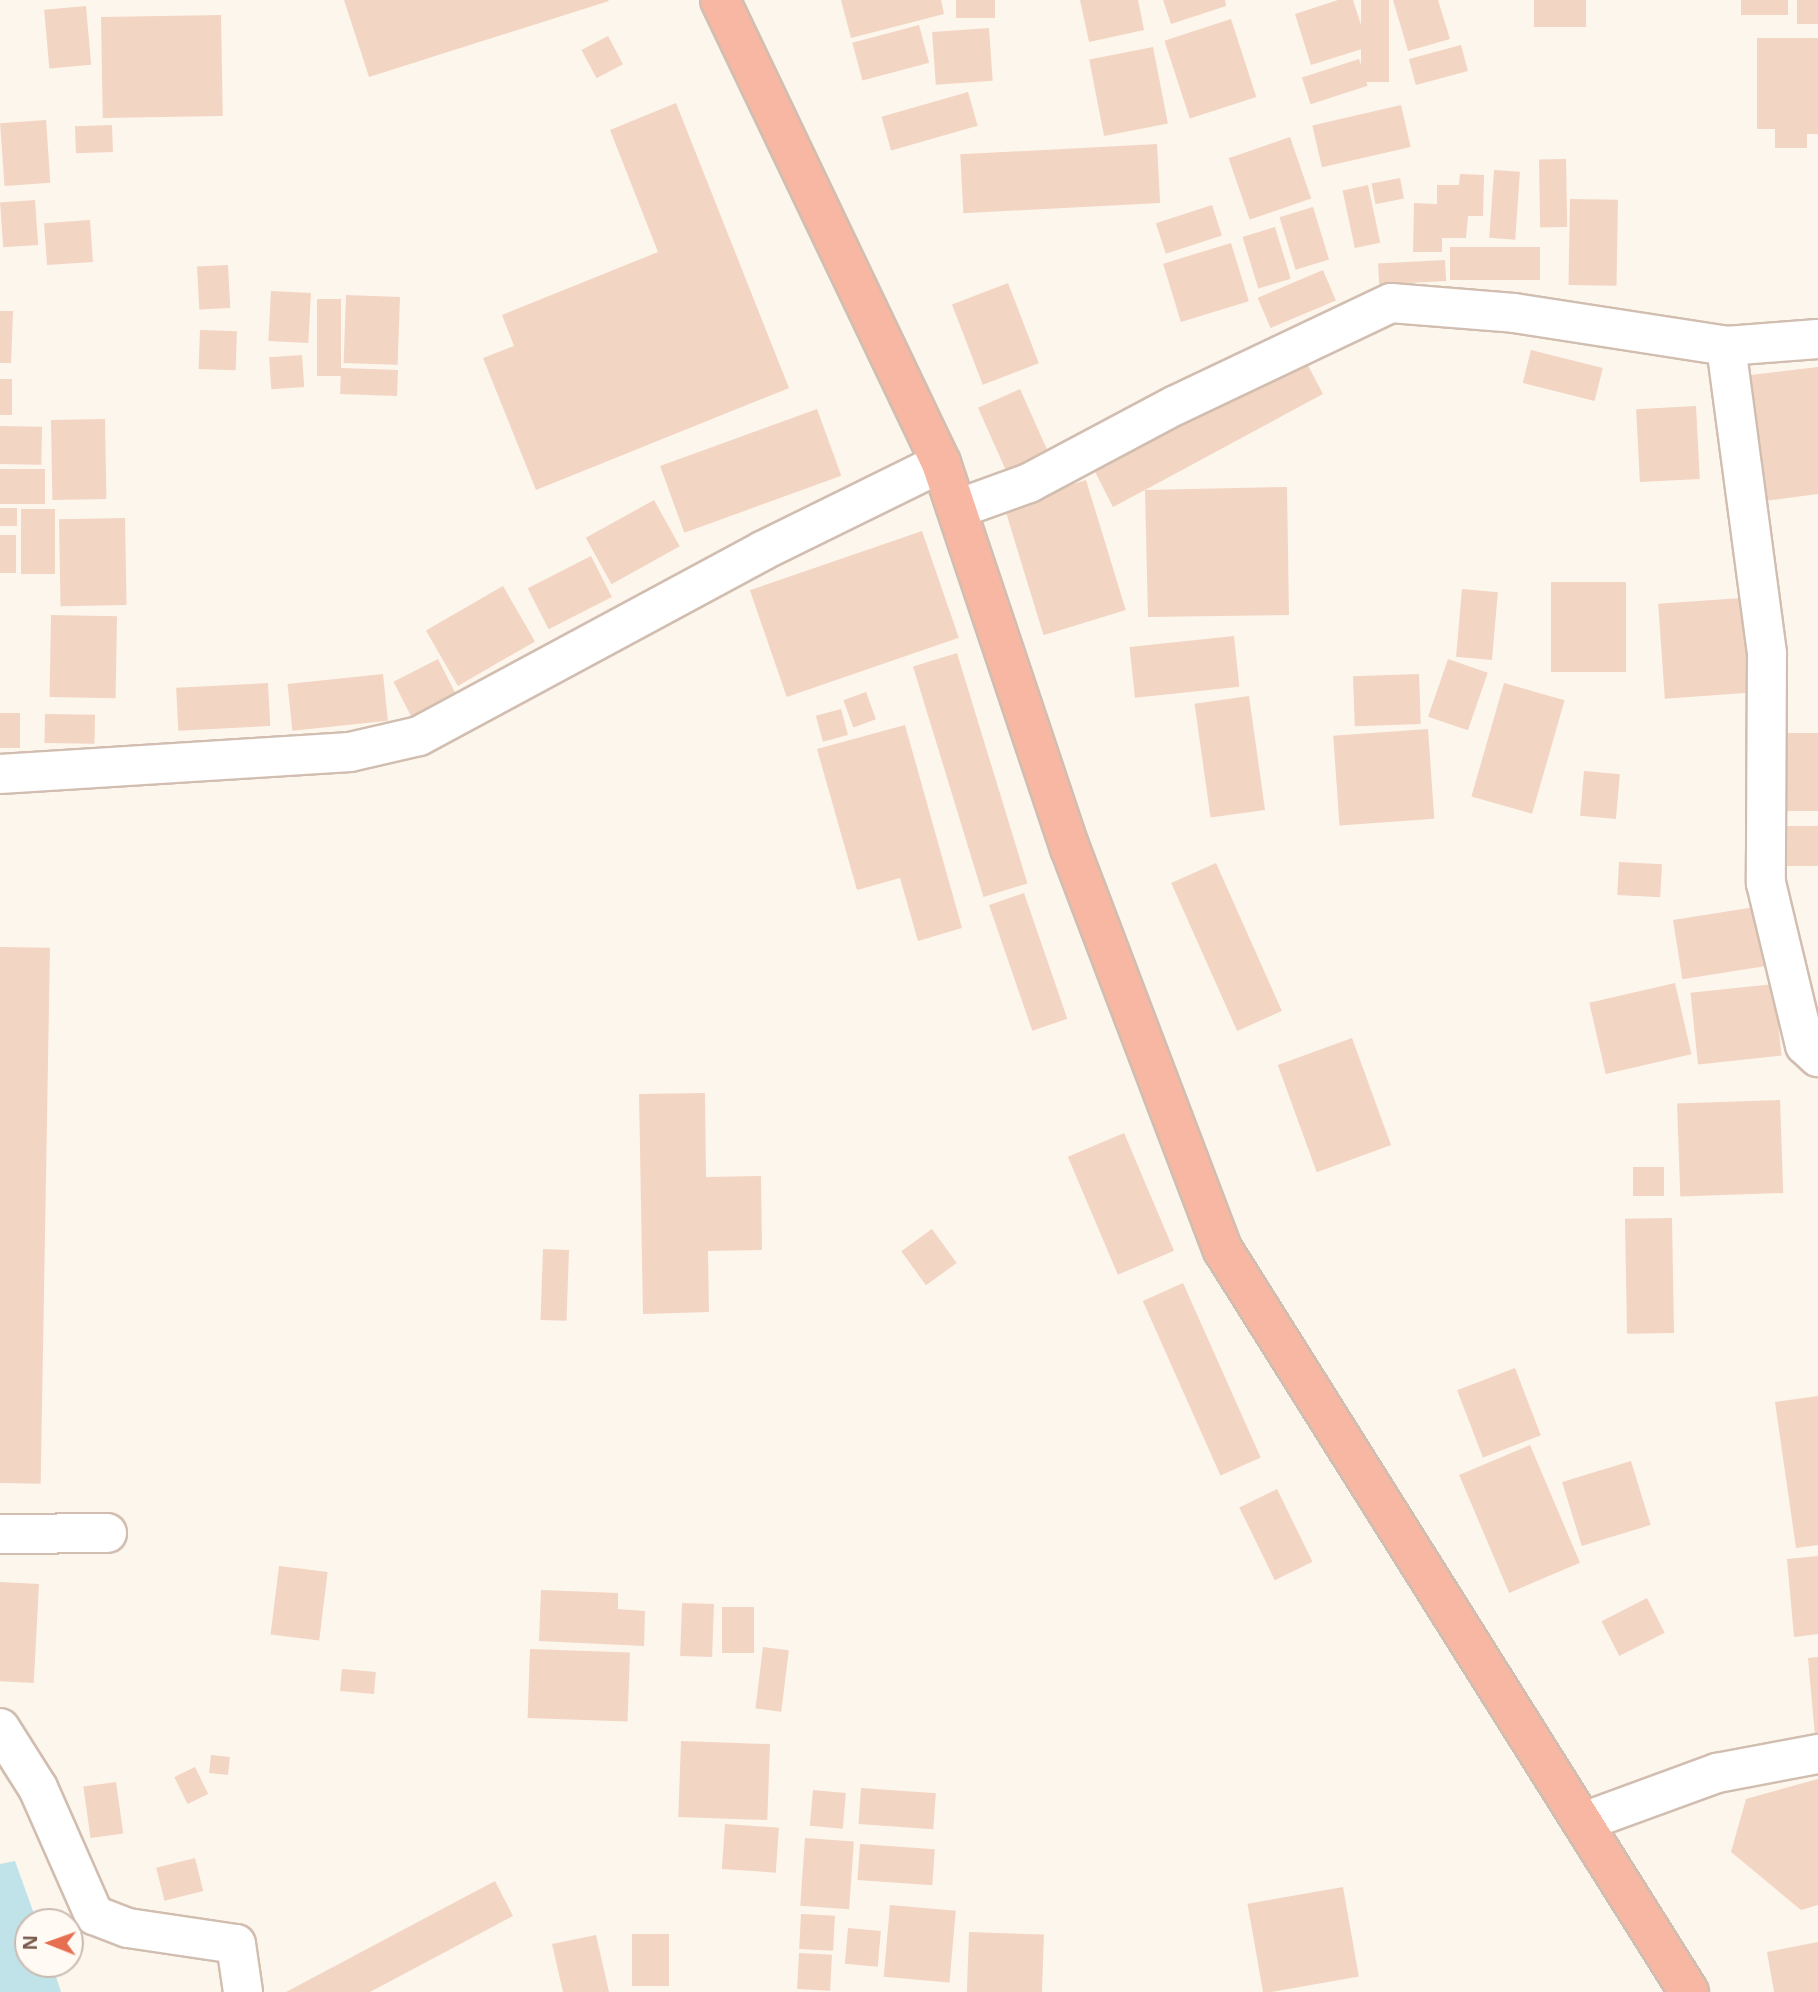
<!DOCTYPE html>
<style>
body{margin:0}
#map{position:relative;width:1818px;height:1992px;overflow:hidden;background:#fdf6ec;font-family:"Open Sans",sans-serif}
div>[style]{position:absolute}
.water>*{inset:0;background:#bfe3e8}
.building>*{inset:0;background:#f3d5c3;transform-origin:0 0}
.roads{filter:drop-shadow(2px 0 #d1beb0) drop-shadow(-2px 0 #d1beb0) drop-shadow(0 2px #d1beb0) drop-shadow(0 -2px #d1beb0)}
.street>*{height:38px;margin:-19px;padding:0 19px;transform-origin:19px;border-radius:19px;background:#fff}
.highway>*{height:38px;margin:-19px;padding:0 19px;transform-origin:19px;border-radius:19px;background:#f7b7a3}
span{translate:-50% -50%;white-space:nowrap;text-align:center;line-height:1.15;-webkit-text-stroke:5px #fffaf3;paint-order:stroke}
.north{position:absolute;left:14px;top:1908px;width:70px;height:70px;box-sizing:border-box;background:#fffaf3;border:2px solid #cabbb1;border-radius:50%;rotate:271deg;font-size:19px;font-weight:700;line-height:28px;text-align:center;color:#7a5c4d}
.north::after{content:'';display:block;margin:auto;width:24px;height:32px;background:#e76f51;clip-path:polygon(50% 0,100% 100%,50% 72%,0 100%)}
</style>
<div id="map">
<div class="water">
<div style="clip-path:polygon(15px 1861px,37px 1922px,28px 1922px,28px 1964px,52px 1964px,61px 1992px,0 1992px,0 1864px)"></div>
</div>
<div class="building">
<div style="clip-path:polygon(344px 0,608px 0,609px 1px,369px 77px)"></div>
<div style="clip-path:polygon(841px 0,941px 0,944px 14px,851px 38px)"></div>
<div style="left:956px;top:0;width:39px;height:18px"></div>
<div style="clip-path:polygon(1080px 0,1138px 0,1144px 30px,1089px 42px)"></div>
<div style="clip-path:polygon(1163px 0,1225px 0,1226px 6px,1171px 24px)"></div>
<div style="clip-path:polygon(1338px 0,1353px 0,1368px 47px,1311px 65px,1295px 14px)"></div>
<div style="left:1361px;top:0;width:28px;height:82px"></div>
<div style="clip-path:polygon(1393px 0,1438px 0,1450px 39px,1408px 51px)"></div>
<div style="left:1534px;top:0;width:52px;height:27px"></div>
<div style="left:1741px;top:0;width:47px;height:15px"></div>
<div style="left:1797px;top:0;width:21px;height:24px"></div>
<div style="left:86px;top:6px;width:59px;height:42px;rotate:85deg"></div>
<div style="left:221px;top:15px;width:101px;height:120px;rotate:89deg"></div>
<div style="left:1231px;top:19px;width:82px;height:70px;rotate:72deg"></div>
<div style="left:919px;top:25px;width:39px;height:69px;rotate:75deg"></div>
<div style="left:989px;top:28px;width:53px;height:57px;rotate:86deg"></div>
<div style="left:608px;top:36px;width:32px;height:30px;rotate:62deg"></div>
<div style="clip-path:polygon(1757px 38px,1818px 38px,1818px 134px,1807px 134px,1807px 148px,1775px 148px,1775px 129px,1757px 129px)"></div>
<div style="left:1461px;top:45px;width:27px;height:54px;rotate:75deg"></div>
<div style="left:1153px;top:47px;width:78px;height:65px;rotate:79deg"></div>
<div style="left:1359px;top:59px;width:28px;height:60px;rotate:72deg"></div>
<div style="left:968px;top:92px;width:35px;height:90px;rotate:74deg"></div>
<div style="clip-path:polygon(676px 103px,789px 388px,536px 490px,483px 358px,514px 346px,502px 315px,658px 252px,610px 130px)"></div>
<div style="left:1401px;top:105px;width:43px;height:91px;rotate:77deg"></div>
<div style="left:46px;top:120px;width:63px;height:46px;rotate:86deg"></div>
<div style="left:112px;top:125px;width:27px;height:37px;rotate:88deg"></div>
<div style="left:1290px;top:137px;width:65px;height:65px;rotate:71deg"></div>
<div style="left:1157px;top:144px;width:59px;height:197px;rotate:87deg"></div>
<div style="left:1566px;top:159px;width:68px;height:27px;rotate:89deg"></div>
<div style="left:1494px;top:170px;width:26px;height:68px;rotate:4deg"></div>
<div style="clip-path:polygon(1460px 174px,1484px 175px,1483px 216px,1468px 216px,1466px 238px,1442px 238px,1442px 252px,1413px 252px,1414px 203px,1437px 204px,1437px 185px,1459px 185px)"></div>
<div style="left:1400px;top:178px;width:21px;height:29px;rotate:79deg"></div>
<div style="left:1368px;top:185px;width:59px;height:26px;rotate:78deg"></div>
<div style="left:1570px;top:199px;width:48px;height:86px;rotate:1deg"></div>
<div style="left:35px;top:200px;width:45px;height:35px;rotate:86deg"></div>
<div style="left:1212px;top:205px;width:32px;height:59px;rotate:72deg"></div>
<div style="left:1313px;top:207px;width:55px;height:35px;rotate:73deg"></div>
<div style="left:90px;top:220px;width:42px;height:46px;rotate:86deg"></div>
<div style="left:1275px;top:227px;width:54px;height:34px;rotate:73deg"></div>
<div style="left:1231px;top:243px;width:61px;height:71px;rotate:73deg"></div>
<div style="left:1450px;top:247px;width:90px;height:33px"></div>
<div style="left:1445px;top:260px;width:21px;height:67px;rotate:87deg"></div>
<div style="left:228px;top:265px;width:43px;height:31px;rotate:87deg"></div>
<div style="left:1323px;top:270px;width:33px;height:71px;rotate:67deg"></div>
<div style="left:1008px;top:283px;width:86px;height:60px;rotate:69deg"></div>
<div style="left:271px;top:291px;width:40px;height:50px;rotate:3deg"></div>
<div style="left:346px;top:295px;width:54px;height:68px;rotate:2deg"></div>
<div style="left:317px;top:299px;width:24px;height:77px"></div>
<div style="clip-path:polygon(0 311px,13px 311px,11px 363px,0 363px)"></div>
<div style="left:200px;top:330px;width:37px;height:39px;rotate:2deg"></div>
<div style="left:1531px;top:350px;width:74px;height:34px;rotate:14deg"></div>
<div style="left:302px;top:355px;width:32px;height:33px;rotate:86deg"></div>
<div style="clip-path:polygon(1303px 356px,1323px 394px,1145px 490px,1287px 487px,1289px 615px,1148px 617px,1145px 490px,1113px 507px,1093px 468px)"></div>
<div style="clip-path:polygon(1818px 367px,1818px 494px,1756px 502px,1742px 376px)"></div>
<div style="left:341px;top:368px;width:57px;height:26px;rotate:2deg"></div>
<div style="left:0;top:379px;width:12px;height:36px"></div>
<div style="left:1020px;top:389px;width:71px;height:46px;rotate:66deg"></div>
<div style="left:1696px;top:406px;width:73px;height:60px;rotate:87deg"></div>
<div style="left:817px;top:409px;width:71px;height:167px;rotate:70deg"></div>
<div style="left:105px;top:419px;width:80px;height:54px;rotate:89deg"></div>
<div style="left:0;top:426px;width:42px;height:38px;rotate:1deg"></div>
<div style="left:0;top:469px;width:45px;height:35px"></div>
<div style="left:1086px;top:480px;width:136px;height:86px;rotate:73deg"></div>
<div style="left:654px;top:500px;width:53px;height:78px;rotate:61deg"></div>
<div style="left:17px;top:508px;width:18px;height:17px;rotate:90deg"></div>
<div style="left:21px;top:509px;width:34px;height:65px"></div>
<div style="left:125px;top:518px;width:87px;height:66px;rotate:89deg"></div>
<div style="left:922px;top:531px;width:113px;height:182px;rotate:71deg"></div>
<div style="left:0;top:535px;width:16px;height:38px"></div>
<div style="left:591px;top:556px;width:46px;height:71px;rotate:63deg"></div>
<div style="left:1551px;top:582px;width:75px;height:90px"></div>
<div style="left:503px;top:586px;width:64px;height:89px;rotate:60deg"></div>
<div style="left:1462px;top:589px;width:36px;height:68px;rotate:5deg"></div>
<div style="left:1742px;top:598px;width:95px;height:84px;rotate:86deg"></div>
<div style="left:51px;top:615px;width:66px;height:82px;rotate:1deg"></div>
<div style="left:1234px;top:636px;width:51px;height:105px;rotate:84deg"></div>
<div style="left:957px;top:653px;width:241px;height:46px;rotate:73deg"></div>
<div style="left:438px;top:659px;width:42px;height:50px;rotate:63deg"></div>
<div style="left:1448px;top:659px;width:42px;height:61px;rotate:19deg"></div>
<div style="left:383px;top:674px;width:47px;height:96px;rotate:84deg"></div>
<div style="left:1419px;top:674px;width:50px;height:66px;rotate:88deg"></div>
<div style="left:268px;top:683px;width:43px;height:92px;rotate:87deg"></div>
<div style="left:1504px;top:683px;width:63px;height:118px;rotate:16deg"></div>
<div style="left:866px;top:692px;width:29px;height:24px;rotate:70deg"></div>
<div style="left:1249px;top:696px;width:115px;height:55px;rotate:82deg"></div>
<div style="left:841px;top:709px;width:27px;height:26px;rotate:75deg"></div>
<div style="left:0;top:713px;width:20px;height:35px"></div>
<div style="left:45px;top:714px;width:50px;height:29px;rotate:1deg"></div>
<div style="clip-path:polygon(905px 725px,962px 928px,918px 941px,900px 878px,857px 890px,817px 749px)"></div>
<div style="left:1428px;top:729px;width:90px;height:95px;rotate:86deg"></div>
<div style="left:1779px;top:733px;width:39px;height:78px"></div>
<div style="left:1584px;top:771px;width:36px;height:45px;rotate:5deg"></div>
<div style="left:1818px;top:826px;width:40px;height:39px;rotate:90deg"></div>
<div style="left:1619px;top:862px;width:43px;height:33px;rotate:3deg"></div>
<div style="left:1216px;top:863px;width:162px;height:49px;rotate:66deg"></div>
<div style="left:1024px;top:893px;width:133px;height:37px;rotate:71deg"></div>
<div style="left:1755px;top:907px;width:60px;height:83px;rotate:81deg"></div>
<div style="left:0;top:947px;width:50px;height:536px;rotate:1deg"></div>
<div style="left:1675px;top:983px;width:73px;height:88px;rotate:77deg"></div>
<div style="left:1774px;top:984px;width:72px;height:84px;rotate:84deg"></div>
<div style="left:1352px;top:1038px;width:114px;height:79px;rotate:70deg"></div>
<div style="clip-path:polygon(705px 1093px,706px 1177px,761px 1176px,762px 1250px,708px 1251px,709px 1312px,643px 1314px,639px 1094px)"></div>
<div style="left:1780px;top:1100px;width:93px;height:103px;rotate:88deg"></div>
<div style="left:1124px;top:1133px;width:128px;height:61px;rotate:67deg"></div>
<div style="left:1664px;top:1167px;width:29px;height:31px;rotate:90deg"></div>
<div style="left:1672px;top:1218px;width:115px;height:47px;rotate:89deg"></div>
<div style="left:932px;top:1229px;width:42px;height:38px;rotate:54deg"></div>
<div style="left:543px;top:1249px;width:26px;height:71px;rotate:2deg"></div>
<div style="left:1183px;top:1283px;width:191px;height:44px;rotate:66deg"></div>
<div style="left:1515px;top:1368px;width:72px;height:62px;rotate:69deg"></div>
<div style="clip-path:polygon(1818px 1396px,1818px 1545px,1796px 1548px,1775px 1402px)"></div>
<div style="left:1530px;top:1445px;width:128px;height:77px;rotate:67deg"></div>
<div style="left:1631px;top:1461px;width:67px;height:72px;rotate:73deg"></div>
<div style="left:1277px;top:1489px;width:81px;height:42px;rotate:64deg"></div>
<div style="clip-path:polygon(1818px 1556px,1818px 1634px,1794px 1637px,1787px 1559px)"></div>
<div style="left:279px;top:1566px;width:49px;height:69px;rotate:7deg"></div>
<div style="left:0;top:1582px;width:39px;height:99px;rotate:3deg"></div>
<div style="clip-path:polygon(541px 1590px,618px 1593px,618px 1609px,645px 1611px,644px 1646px,539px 1641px)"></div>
<div style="left:1647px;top:1598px;width:39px;height:51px;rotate:63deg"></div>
<div style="left:682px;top:1603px;width:32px;height:53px;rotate:2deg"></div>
<div style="left:722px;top:1607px;width:32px;height:46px"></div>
<div style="left:763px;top:1647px;width:26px;height:62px;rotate:7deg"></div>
<div style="left:530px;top:1649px;width:100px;height:69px;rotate:2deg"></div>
<div style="clip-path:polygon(1818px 1657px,1818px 1736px,1815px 1736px,1808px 1658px)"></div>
<div style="left:342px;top:1669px;width:34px;height:22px;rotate:5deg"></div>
<div style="left:681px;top:1741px;width:89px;height:76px;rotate:2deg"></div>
<div style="left:211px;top:1755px;width:19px;height:18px;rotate:6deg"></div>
<div style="left:195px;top:1767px;width:30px;height:23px;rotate:64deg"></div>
<div style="clip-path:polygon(1818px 1779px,1818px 1905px,1801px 1910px,1731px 1852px,1746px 1799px)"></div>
<div style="left:116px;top:1782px;width:52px;height:33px;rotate:82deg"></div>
<div style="left:861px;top:1788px;width:75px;height:36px;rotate:4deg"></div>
<div style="left:813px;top:1790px;width:33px;height:36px;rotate:5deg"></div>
<div style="left:725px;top:1824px;width:54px;height:45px;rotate:4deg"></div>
<div style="left:805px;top:1838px;width:49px;height:68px;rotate:4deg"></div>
<div style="left:860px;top:1844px;width:75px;height:36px;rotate:4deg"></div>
<div style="left:195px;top:1858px;width:34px;height:40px;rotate:76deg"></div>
<div style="clip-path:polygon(495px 1881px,513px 1916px,370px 1992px,286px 1992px)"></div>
<div style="left:1343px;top:1887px;width:91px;height:97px;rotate:80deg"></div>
<div style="left:890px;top:1905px;width:66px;height:72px;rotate:5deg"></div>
<div style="left:801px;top:1914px;width:34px;height:35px;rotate:3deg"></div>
<div style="left:848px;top:1928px;width:33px;height:36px;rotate:5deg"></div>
<div style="left:969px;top:1932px;width:75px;height:60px;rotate:2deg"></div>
<div style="left:632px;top:1934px;width:37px;height:52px"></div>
<div style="clip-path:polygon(596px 1935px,609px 1992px,563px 1992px,552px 1944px)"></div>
<div style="clip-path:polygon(1818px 1942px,1818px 1992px,1774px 1992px,1767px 1952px)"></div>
<div style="left:799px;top:1953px;width:33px;height:36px;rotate:3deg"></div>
</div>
<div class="roads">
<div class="street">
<div style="left:1726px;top:346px;width:311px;rotate:82.4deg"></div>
<div style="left:1767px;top:654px;width:229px;rotate:90.3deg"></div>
<div style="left:1766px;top:883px;width:167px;rotate:76.5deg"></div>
<div style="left:1805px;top:1045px;width:18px;rotate:43deg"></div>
<div style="left:957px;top:509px;width:77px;rotate:-19.9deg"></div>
<div style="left:1029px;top:483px;width:166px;rotate:-28deg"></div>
<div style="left:1176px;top:405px;width:238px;rotate:-25.4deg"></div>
<div style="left:1391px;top:303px;width:123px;rotate:4.6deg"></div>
<div style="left:1514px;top:313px;width:215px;rotate:8.8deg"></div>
<div style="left:1726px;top:346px;width:92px;rotate:-4.4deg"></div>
<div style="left:0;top:774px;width:351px;rotate:-3.6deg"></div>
<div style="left:350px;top:752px;width:71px;rotate:-13.1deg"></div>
<div style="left:419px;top:736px;width:390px;rotate:-28.3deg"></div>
<div style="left:762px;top:551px;width:199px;rotate:-26.2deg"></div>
<div style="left:0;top:1534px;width:107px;rotate:-0.5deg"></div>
<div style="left:0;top:1728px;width:71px;rotate:57.7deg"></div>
<div style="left:38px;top:1788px;width:139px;rotate:66.2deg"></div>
<div style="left:94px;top:1915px;width:36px;rotate:21deg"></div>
<div style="left:128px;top:1928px;width:109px;rotate:8.4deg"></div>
<div style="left:236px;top:1944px;width:49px;rotate:81.7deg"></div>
<div style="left:1583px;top:1822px;width:143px;rotate:-20.1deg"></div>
<div style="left:1717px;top:1773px;width:103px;rotate:-10.7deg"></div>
</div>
<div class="highway">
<div style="left:720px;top:0;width:513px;rotate:64.48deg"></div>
<div style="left:941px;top:463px;width:406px;rotate:71.5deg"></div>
<div style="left:1070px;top:848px;width:430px;rotate:69.2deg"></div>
<div style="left:1223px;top:1250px;width:876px;rotate:57.87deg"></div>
</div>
</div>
<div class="north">N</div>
</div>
